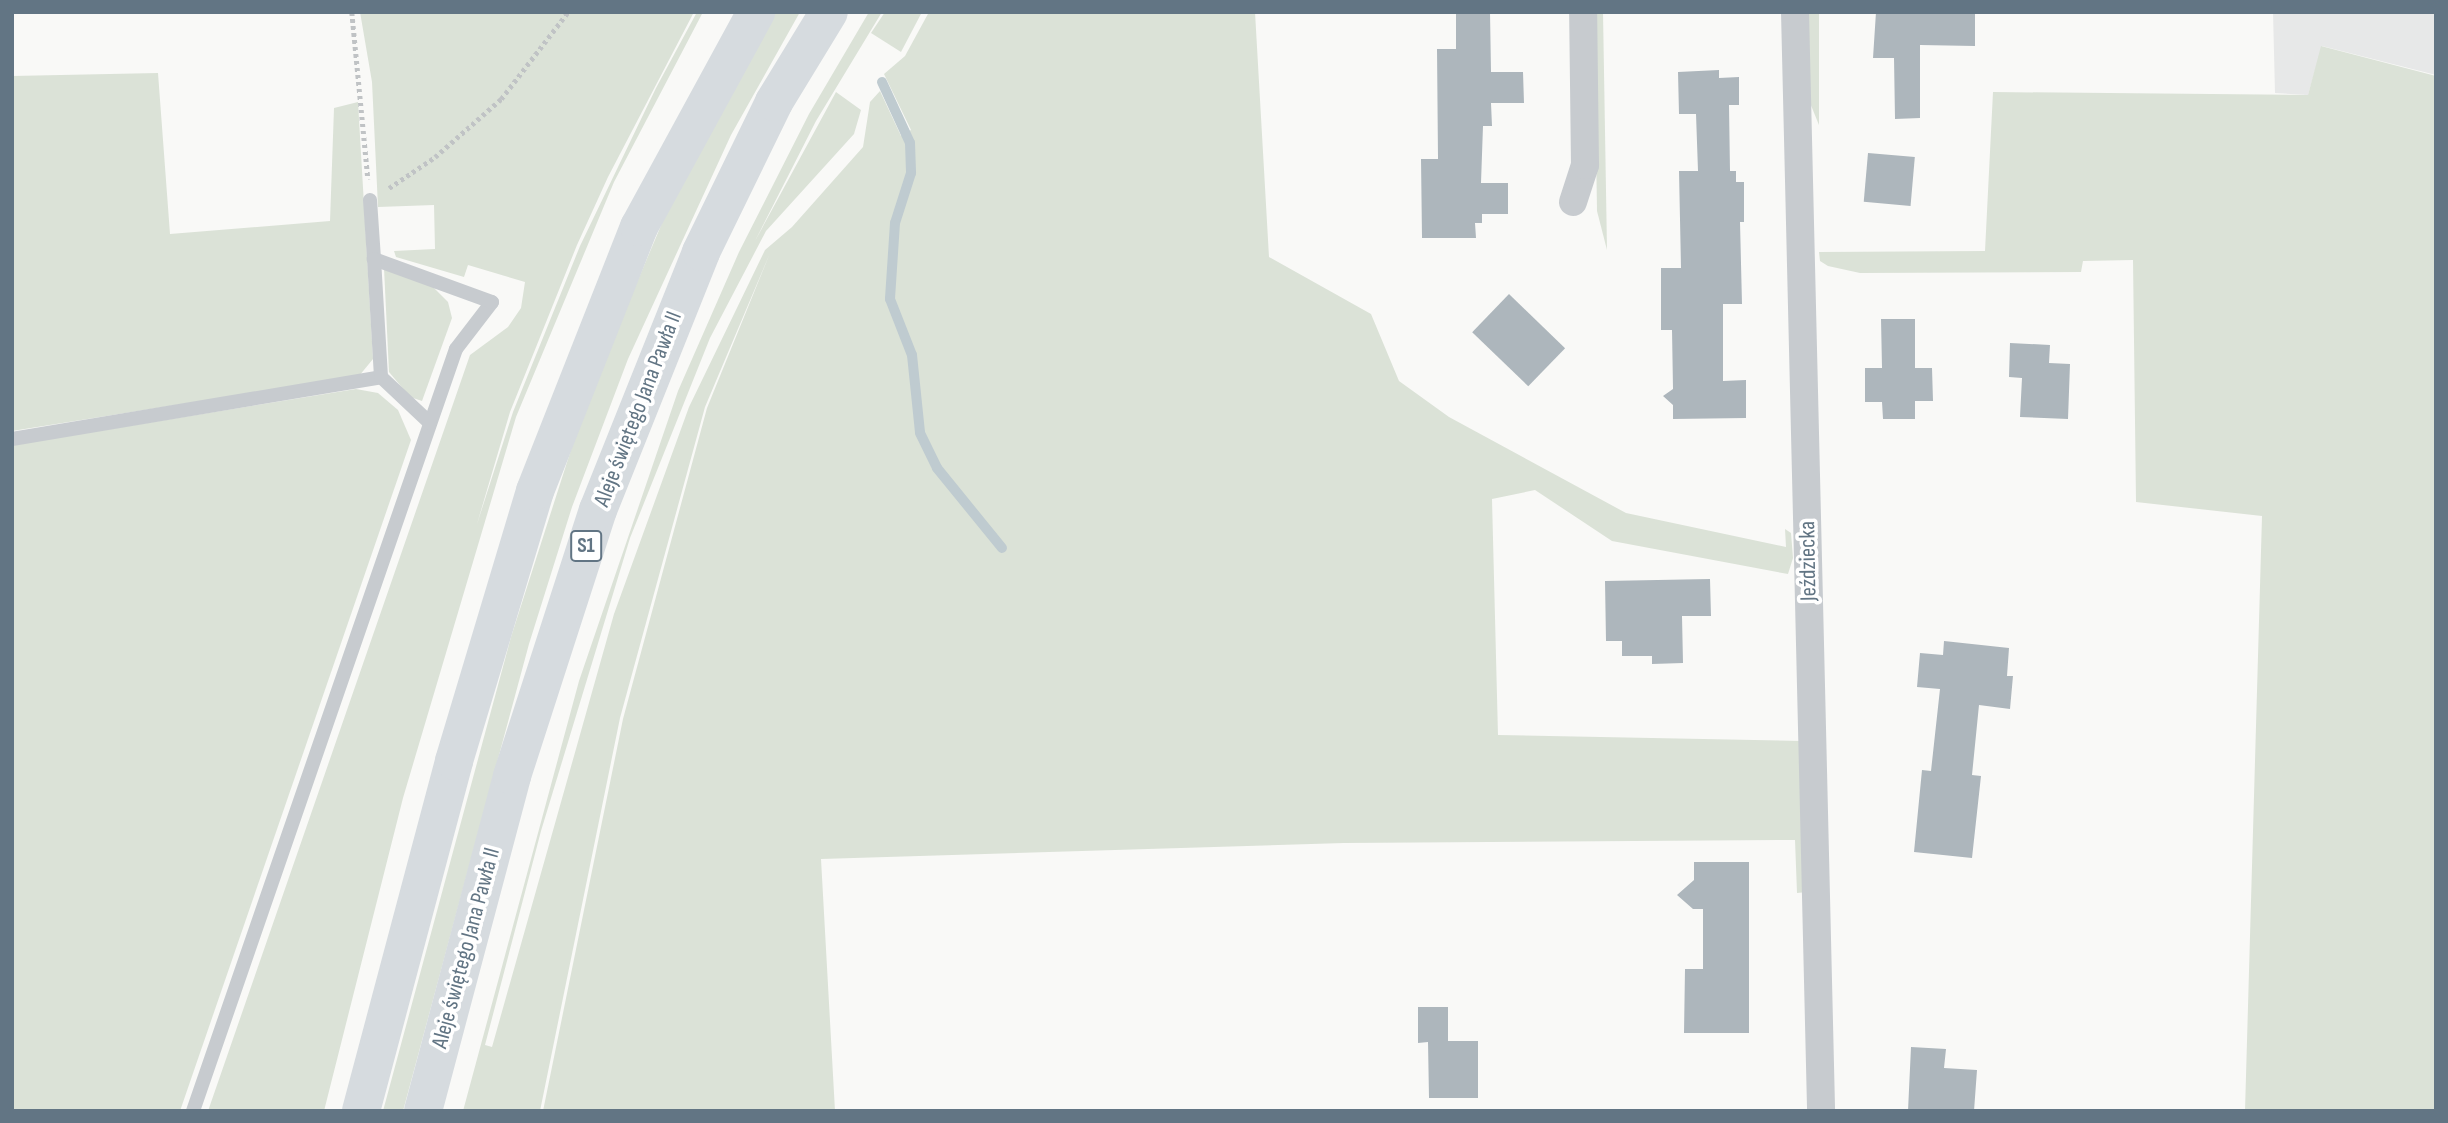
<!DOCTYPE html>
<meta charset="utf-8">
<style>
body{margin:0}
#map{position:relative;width:2448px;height:1123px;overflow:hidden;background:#f9f9f7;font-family:"Sofia Sans Condensed",sans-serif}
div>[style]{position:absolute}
.built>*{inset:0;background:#e7e8e8}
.green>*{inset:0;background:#dbe2d7}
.stream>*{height:10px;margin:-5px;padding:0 5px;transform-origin:5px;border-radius:5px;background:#bfcbd0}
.building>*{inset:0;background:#adb6bc;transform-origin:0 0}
.path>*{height:4.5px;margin-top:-2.25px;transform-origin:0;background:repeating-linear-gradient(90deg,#c0c3c5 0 3.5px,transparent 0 7px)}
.service>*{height:14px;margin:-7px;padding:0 7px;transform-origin:7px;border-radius:7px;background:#c7cbcf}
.minor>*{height:28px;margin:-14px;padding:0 14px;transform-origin:14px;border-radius:14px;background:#c7cbcf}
.motorway>*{height:38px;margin:-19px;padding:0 19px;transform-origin:19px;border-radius:19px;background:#d6dbdf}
span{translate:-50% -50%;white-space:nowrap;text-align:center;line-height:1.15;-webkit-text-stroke:7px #fff;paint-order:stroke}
.shield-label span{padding:2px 5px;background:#fff;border:2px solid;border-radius:5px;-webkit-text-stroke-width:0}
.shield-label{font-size:21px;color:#627584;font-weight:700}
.street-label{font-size:23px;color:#627584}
.frame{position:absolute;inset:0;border:14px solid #627584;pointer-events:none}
</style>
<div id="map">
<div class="built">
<div style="clip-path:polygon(2273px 12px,2436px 12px,2436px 75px,2322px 46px,2308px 95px,2275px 93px)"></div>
</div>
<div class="green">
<div style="clip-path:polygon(360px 12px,694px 12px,608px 177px,577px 245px,510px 412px,477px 524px,513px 412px,580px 246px,656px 88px,697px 12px,703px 12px,614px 182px,516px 417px,403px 798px,324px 1111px,208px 1111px,470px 355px,508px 327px,521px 308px,525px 282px,468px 265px,464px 277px,396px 257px,394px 251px,435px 249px,434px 205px,378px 207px,372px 82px)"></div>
<div style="clip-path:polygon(774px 12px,800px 12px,731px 135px,628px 359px,572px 507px,529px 644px,403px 1111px,383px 1111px,511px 637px,586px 403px,668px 209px)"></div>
<div style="clip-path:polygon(869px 12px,882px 12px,816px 121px,755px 241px,836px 92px,861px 110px,854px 134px,766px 231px,710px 338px,630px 538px,541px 831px,485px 1045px,492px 1047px,614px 614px,689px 407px,765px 250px,792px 227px,863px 147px,870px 102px,880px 91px,901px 136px,911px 130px,884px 74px,905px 56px,929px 12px,1255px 12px,1269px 257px,1371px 314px,1399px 381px,1449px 417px,1626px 513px,1786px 547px,1785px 529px,1791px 533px,1793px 558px,1788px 574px,1612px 541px,1535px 490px,1492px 499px,1498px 735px,1802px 741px,1807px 892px,1797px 893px,1795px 840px,1344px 843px,821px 859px,835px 1111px,543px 1111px,623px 719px,707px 408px,770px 253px,705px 407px,620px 718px,540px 1111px,463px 1111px,579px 681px,678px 391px,739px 252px,809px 114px)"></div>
<div style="clip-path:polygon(885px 12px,922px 12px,901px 52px,871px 33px)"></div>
<div style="clip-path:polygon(1594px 12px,1603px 12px,1607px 250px,1597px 211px)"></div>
<div style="clip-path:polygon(1809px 12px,1819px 12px,1819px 125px,1808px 98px)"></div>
<div style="clip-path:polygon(2321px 46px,2436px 76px,2436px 1111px,2245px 1111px,2262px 516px,2136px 502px,2133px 260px,2083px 261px,2081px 272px,1860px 273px,1828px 266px,1820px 261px,1819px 252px,1985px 251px,1993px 92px,2308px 95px)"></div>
<div style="clip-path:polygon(158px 73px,170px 234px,330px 221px,334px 108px,358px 102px,373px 359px,359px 376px,12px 431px,12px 76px)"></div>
<div style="clip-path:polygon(384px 268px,431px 285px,448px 302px,452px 318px,422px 401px,410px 397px,389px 372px)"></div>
<div style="clip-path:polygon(356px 389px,378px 393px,398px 410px,411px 440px,180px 1111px,12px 1111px,12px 445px)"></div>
</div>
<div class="stream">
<div style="left:882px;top:82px;width:67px;rotate:65.3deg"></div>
<div style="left:910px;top:143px;width:30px;rotate:88deg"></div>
<div style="left:911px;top:173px;width:52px;rotate:107.7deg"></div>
<div style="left:895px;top:223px;width:76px;rotate:93.8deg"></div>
<div style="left:890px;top:299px;width:60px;rotate:68.6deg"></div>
<div style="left:912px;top:355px;width:78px;rotate:84.1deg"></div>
<div style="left:920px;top:433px;width:39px;rotate:64deg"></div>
<div style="left:937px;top:468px;width:103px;rotate:50.9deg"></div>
</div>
<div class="building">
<div style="clip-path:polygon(1456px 12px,1490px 12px,1491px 72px,1523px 72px,1524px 103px,1491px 103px,1492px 126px,1483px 126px,1481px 183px,1508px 183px,1508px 214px,1482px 214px,1482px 223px,1475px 223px,1476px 238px,1422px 238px,1421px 159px,1438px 159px,1437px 49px,1456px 49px)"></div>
<div style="clip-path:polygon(1876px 12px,1975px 12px,1975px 46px,1920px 45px,1920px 118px,1895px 119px,1894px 58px,1873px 58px)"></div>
<div style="clip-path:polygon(1719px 70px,1719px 78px,1739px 77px,1739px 105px,1729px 105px,1730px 171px,1736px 171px,1736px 182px,1744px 182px,1744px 222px,1740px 222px,1742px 304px,1723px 304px,1723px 381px,1746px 380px,1746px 418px,1673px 419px,1673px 405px,1663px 396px,1673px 389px,1672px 330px,1661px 330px,1661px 268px,1681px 268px,1679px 171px,1698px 171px,1696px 114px,1679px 114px,1678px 72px)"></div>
<div style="left:1868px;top:153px;width:47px;height:49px;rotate:5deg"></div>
<div style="left:1509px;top:294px;width:78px;height:53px;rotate:44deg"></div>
<div style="clip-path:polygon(1881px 319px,1915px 319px,1915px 368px,1932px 368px,1933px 401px,1915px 401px,1915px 419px,1883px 419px,1882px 402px,1865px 402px,1865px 368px,1882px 368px)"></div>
<div style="clip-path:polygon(2010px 343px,2050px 345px,2049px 363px,2070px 364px,2068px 419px,2020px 417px,2022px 378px,2009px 377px)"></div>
<div style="clip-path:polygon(1710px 579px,1711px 616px,1682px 616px,1683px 663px,1652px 664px,1652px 656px,1622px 656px,1622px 641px,1606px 641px,1605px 581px)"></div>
<div style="clip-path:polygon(1944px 641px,2009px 648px,2007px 676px,2013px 676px,2010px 709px,1979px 705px,1972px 775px,1981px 776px,1972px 858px,1914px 852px,1922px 770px,1931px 771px,1940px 689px,1917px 687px,1920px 653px,1943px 655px)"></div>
<div style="clip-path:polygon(1694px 862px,1749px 862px,1749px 1033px,1684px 1033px,1685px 969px,1703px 969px,1703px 909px,1693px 909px,1677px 895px,1694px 880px)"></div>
<div style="clip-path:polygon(1418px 1007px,1448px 1007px,1448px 1041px,1478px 1041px,1478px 1098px,1429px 1098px,1428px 1042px,1418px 1043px)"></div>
<div style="clip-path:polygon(1911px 1047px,1946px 1049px,1944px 1068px,1977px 1070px,1974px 1111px,1908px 1111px)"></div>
</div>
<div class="path">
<div style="left:352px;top:12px;width:168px;rotate:84.5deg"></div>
<div style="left:389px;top:188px;width:55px;rotate:-34deg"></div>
<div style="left:435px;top:157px;width:88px;rotate:-41.3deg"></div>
<div style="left:501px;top:99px;width:110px;rotate:-52.4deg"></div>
</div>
<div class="service">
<div style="left:370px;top:200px;width:59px;rotate:86.1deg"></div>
<div style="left:12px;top:439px;width:374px;rotate:-9.5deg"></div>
<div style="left:193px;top:1111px;width:806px;rotate:-70.96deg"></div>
<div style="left:456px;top:349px;width:59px;rotate:-52.5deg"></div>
<div style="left:492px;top:302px;width:126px;rotate:-160deg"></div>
<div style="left:374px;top:259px;width:118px;rotate:86.6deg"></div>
<div style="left:381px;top:377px;width:67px;rotate:43.2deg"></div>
</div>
<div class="minor">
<div style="left:1795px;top:12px;width:1099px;rotate:88.64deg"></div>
<div style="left:1573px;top:202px;width:39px;rotate:-72deg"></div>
<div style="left:1585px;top:165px;width:153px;rotate:-90.7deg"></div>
</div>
<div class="motorway">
<div style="left:361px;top:1111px;width:362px;rotate:-75.1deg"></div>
<div style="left:454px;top:761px;width:282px;rotate:-73.3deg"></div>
<div style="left:535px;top:491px;width:284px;rotate:-68.5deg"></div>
<div style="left:639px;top:227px;width:245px;rotate:-61.4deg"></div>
<div style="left:423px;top:1111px;width:347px;rotate:-75.1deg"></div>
<div style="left:512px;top:776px;width:280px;rotate:-72.1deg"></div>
<div style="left:598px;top:510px;width:278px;rotate:-68.2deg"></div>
<div style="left:701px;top:252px;width:167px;rotate:-64deg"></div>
<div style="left:774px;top:102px;width:105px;rotate:-58.6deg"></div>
</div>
<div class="shield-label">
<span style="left:586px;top:546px">S1</span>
</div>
<div class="street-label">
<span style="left:638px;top:409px;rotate:-69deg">Aleje świętego Jana Pawła II</span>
<span style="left:1808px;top:561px;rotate:-91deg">Jeździecka</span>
<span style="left:466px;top:948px;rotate:-75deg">Aleje świętego Jana Pawła II</span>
</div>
<div class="frame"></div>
</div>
